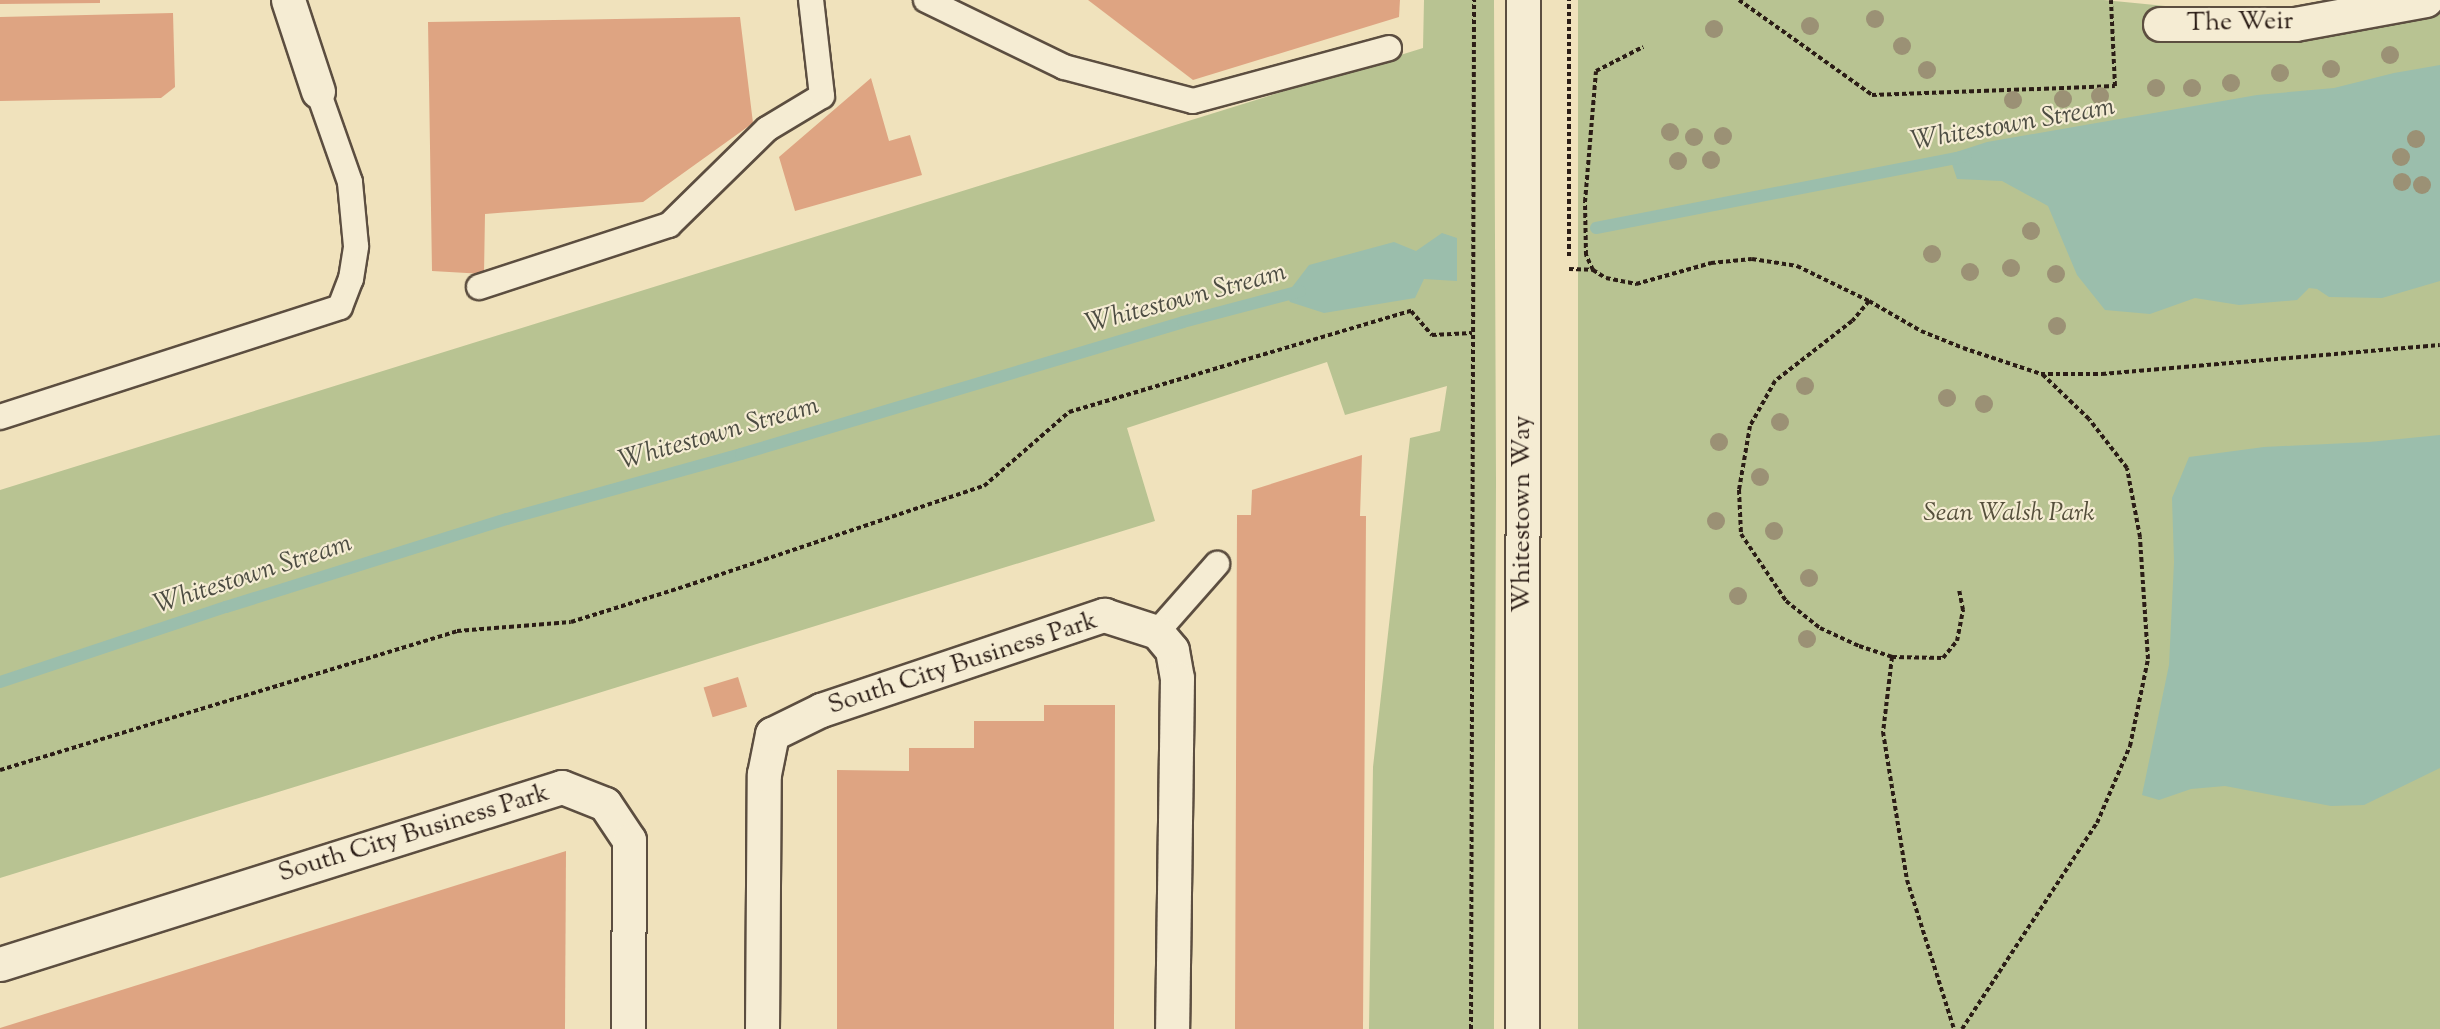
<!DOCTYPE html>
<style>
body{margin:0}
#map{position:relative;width:2440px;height:1029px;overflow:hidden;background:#f0e2bc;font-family:"Sorts Mill Goudy",serif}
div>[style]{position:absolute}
.green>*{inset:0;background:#b8c392}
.water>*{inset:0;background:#9bbeac}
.stream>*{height:12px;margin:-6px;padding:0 6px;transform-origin:6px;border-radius:6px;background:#9bbeac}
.building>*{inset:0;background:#dea482;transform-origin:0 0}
.path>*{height:4px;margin-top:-2px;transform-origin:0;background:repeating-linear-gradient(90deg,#2b1d16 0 4.5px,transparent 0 7.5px)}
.roads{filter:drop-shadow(2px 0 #5c4e40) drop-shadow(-2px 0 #5c4e40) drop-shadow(0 2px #5c4e40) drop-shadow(0 -2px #5c4e40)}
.service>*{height:24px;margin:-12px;padding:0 12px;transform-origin:12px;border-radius:12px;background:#f5ecd3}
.minor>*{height:33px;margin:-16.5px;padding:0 16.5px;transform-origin:16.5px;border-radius:16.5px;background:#f5ecd3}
.tertiary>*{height:33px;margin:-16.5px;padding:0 16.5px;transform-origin:16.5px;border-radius:16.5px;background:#f5ecd3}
.trees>*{width:18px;height:18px;margin:-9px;border-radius:50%;background:#9b9175}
span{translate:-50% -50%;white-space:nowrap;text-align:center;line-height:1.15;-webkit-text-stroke:4.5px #f5ecd3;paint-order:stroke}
.street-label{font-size:26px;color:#2b1d16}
.park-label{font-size:26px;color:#554f3b;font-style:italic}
.water-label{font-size:27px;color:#4d4d43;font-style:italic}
</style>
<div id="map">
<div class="green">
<div style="clip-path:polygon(1424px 0,1494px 0,1496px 481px,1494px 1029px,1369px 1029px,1373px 767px,1410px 438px,1440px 431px,1447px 386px,1345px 415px,1327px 362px,1127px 428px,1155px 521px,0 878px,0 490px,1423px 48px)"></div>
<div style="clip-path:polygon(1578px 0,2104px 0,2196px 9px,2440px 6px,2440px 1029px,1578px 1029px)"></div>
</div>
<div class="water">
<div style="clip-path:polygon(2440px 65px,2440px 281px,2382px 298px,2329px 297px,2317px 289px,2309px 288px,2297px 300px,2239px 305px,2195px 298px,2150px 314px,2105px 310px,2077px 275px,2048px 206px,2002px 181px,1957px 179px,1950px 158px,1950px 154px,1987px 142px,2257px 95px,2334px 88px,2394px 73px)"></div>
<div style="clip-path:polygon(1442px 233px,1457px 238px,1457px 281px,1424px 279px,1415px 298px,1324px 313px,1290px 302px,1286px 295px,1309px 265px,1394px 242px,1416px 251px)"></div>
<div style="clip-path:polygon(2440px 435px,2440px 768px,2364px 805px,2331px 806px,2225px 786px,2191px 789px,2159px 800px,2142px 795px,2169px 665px,2174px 562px,2172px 498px,2189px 457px,2264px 447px,2369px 442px)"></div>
</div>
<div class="stream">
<div style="left:1596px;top:228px;width:377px;rotate:-11deg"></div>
<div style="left:0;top:682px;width:238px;rotate:-18.4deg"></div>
<div style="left:226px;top:607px;width:294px;rotate:-17.4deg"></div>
<div style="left:507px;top:519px;width:243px;rotate:-15.5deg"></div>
<div style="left:741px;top:454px;width:461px;rotate:-16.6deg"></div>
<div style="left:1183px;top:322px;width:121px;rotate:-14.8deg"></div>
</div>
<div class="building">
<div style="clip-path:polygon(0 0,100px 0,100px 3px,0 4px)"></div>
<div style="clip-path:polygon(1088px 0,1400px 0,1399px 17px,1193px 80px)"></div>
<div style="clip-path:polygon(173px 13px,175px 87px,161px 98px,0 101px,0 17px)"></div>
<div style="clip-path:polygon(740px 17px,753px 123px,643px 202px,485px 214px,484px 274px,432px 271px,428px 22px)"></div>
<div style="clip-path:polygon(871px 78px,889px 141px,910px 135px,922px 175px,795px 211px,779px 157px)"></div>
<div style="clip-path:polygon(1362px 455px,1360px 516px,1366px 516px,1363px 1029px,1235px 1029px,1237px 515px,1251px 515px,1252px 490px)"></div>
<div style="left:738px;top:677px;width:31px;height:36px;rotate:73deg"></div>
<div style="clip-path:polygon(1044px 705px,1115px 705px,1114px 1029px,837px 1029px,837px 770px,909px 771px,909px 748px,974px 748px,974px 721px,1044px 721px)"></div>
<div style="clip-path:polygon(566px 851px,565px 1029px,0 1029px,0 1028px)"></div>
</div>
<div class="path">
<div style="left:1739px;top:0;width:163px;rotate:35.5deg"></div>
<div style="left:1872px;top:95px;width:243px;rotate:-2.1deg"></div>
<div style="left:2115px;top:86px;width:86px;rotate:-92.7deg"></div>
<div style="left:1569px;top:256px;width:256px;rotate:-90deg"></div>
<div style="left:1569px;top:269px;width:24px;rotate:2deg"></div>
<div style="left:1593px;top:270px;width:15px;rotate:32deg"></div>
<div style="left:1606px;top:278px;width:31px;rotate:11deg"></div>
<div style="left:1636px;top:284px;width:78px;rotate:-15.6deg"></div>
<div style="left:1711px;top:263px;width:41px;rotate:-5.6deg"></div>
<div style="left:1752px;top:259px;width:46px;rotate:8.8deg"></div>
<div style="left:1797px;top:266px;width:80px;rotate:25.9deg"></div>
<div style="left:1869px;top:301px;width:60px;rotate:30deg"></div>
<div style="left:1921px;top:331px;width:45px;rotate:22deg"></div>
<div style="left:1963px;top:348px;width:82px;rotate:18.4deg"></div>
<div style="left:2041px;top:374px;width:61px"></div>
<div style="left:2102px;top:374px;width:339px;rotate:-4.9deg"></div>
<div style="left:1593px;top:270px;width:17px;rotate:-115deg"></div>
<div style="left:1586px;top:255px;width:53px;rotate:-91.1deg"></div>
<div style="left:1585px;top:202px;width:131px;rotate:-85.2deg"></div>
<div style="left:1596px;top:71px;width:53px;rotate:-27.1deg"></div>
<div style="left:1869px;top:301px;width:26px;rotate:130deg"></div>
<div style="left:1852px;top:321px;width:98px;rotate:142.1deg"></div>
<div style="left:1775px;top:381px;width:51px;rotate:119.1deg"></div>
<div style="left:1750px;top:426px;width:65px;rotate:99.8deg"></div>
<div style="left:1739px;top:490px;width:44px;rotate:87.4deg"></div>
<div style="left:1741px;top:534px;width:81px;rotate:56.1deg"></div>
<div style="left:1786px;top:601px;width:43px;rotate:38.5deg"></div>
<div style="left:1820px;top:628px;width:43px;rotate:24.8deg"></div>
<div style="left:1859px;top:646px;width:35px;rotate:18deg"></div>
<div style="left:1892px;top:657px;width:51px;rotate:1.1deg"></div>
<div style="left:1943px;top:658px;width:22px;rotate:-51deg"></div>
<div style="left:1957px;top:641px;width:32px;rotate:-79deg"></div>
<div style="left:1963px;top:610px;width:21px;rotate:-101deg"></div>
<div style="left:1892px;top:657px;width:76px;rotate:96.8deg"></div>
<div style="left:1883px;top:732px;width:150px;rotate:80.8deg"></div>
<div style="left:1907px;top:880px;width:156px;rotate:72.5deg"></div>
<div style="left:0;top:770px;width:478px;rotate:-16.9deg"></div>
<div style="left:457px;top:631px;width:114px;rotate:-4.5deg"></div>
<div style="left:571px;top:622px;width:121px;rotate:-17.4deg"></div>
<div style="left:686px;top:586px;width:314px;rotate:-18.6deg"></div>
<div style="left:984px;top:486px;width:113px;rotate:-41deg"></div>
<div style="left:1069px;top:412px;width:357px;rotate:-16.5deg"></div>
<div style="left:1411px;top:311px;width:32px;rotate:49deg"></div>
<div style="left:1432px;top:335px;width:40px;rotate:-2.9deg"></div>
<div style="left:1471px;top:1029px;width:1029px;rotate:-89.83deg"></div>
<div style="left:1962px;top:1029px;width:246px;rotate:-56.8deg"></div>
<div style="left:2097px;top:823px;width:84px;rotate:-66.8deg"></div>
<div style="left:2130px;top:746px;width:89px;rotate:-78.3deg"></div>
<div style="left:2148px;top:659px;width:122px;rotate:-93.8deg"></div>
<div style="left:2140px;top:537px;width:70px;rotate:-100.7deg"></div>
<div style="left:2127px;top:468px;width:62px;rotate:-127.8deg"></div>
<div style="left:2089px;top:419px;width:65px;rotate:-136.2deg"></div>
</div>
<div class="roads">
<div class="service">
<div style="left:926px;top:0;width:153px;rotate:25.9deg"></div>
<div style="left:1064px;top:67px;width:133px;rotate:14.8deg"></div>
<div style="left:1193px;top:101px;width:203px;rotate:-15.1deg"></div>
<div style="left:479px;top:287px;width:200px;rotate:-18.1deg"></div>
<div style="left:669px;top:225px;width:137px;rotate:-44.4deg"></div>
<div style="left:767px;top:129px;width:64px;rotate:-31deg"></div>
<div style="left:822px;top:96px;width:97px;rotate:-96.5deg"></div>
<div style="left:0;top:417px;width:357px;rotate:-17.9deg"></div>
<div style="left:340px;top:307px;width:30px;rotate:-69deg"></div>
<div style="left:351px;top:279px;width:33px;rotate:-81deg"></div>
<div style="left:356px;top:246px;width:64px;rotate:-95.4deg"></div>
<div style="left:350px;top:182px;width:96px;rotate:-109.4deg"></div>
<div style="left:1157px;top:632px;width:91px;rotate:-48.6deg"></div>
</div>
<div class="minor">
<div style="left:288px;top:0;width:96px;rotate:71.8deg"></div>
<div style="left:2160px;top:24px;width:135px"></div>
<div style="left:2295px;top:24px;width:133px;rotate:-10.4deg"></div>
<div style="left:0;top:964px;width:589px;rotate:-17.48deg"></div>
<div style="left:562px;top:787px;width:46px;rotate:21.6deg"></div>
<div style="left:605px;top:804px;width:43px;rotate:56.3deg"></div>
<div style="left:629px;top:840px;width:189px;rotate:90.3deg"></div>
<div style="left:762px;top:1029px;width:255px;rotate:-89.6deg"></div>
<div style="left:764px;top:774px;width:41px;rotate:-78.7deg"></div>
<div style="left:772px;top:734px;width:55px;rotate:-26.1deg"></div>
<div style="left:821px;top:710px;width:299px;rotate:-18.6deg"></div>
<div style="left:1104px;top:615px;width:56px;rotate:17.8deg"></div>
<div style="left:1157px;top:632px;width:23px;rotate:50deg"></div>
<div style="left:1172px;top:650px;width:28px;rotate:80deg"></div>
<div style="left:1177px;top:678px;width:351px;rotate:90.8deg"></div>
</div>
<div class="tertiary">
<div style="left:1522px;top:1029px;width:1029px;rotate:-89.94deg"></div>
</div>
</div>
<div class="trees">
<div style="left:1875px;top:19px"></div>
<div style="left:1810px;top:26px"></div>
<div style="left:1714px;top:29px"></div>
<div style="left:1902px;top:46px"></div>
<div style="left:2390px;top:55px"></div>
<div style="left:2331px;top:69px"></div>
<div style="left:1927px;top:70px"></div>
<div style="left:2280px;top:73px"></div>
<div style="left:2231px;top:83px"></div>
<div style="left:2156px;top:88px"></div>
<div style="left:2192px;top:88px"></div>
<div style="left:2100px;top:96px"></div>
<div style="left:2063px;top:99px"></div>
<div style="left:2013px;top:100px"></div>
<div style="left:1670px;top:132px"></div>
<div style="left:1723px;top:136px"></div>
<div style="left:1694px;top:137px"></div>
<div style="left:2416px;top:139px"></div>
<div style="left:2401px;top:157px"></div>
<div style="left:1711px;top:160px"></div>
<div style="left:1678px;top:161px"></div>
<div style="left:2402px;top:182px"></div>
<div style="left:2422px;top:185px"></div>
<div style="left:2031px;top:231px"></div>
<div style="left:1932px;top:254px"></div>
<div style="left:2011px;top:268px"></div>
<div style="left:1970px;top:272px"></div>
<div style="left:2056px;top:274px"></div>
<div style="left:2057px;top:326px"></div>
<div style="left:1805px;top:386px"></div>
<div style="left:1947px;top:398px"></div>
<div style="left:1984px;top:404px"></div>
<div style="left:1780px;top:422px"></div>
<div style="left:1719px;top:442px"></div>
<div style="left:1760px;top:477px"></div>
<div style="left:1716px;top:521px"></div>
<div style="left:1774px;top:531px"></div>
<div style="left:1809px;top:578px"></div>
<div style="left:1738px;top:596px"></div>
<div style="left:1807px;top:639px"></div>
</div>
<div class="street-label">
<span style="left:2240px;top:23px;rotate:-1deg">The Weir</span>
<span style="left:1523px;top:514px;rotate:-90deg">Whitestown Way</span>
<span style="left:963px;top:664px;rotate:-18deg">South City Business Park</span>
<span style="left:414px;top:834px;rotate:-17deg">South City Business Park</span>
</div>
<div class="park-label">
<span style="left:2009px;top:514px">Sean Walsh Park</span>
</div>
<div class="water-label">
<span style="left:2013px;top:125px;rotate:-10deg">Whitestown Stream</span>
<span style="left:1186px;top:299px;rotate:-15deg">Whitestown Stream</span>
<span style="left:719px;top:434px;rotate:-16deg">Whitestown Stream</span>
<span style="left:253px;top:575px;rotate:-18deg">Whitestown Stream</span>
</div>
</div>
